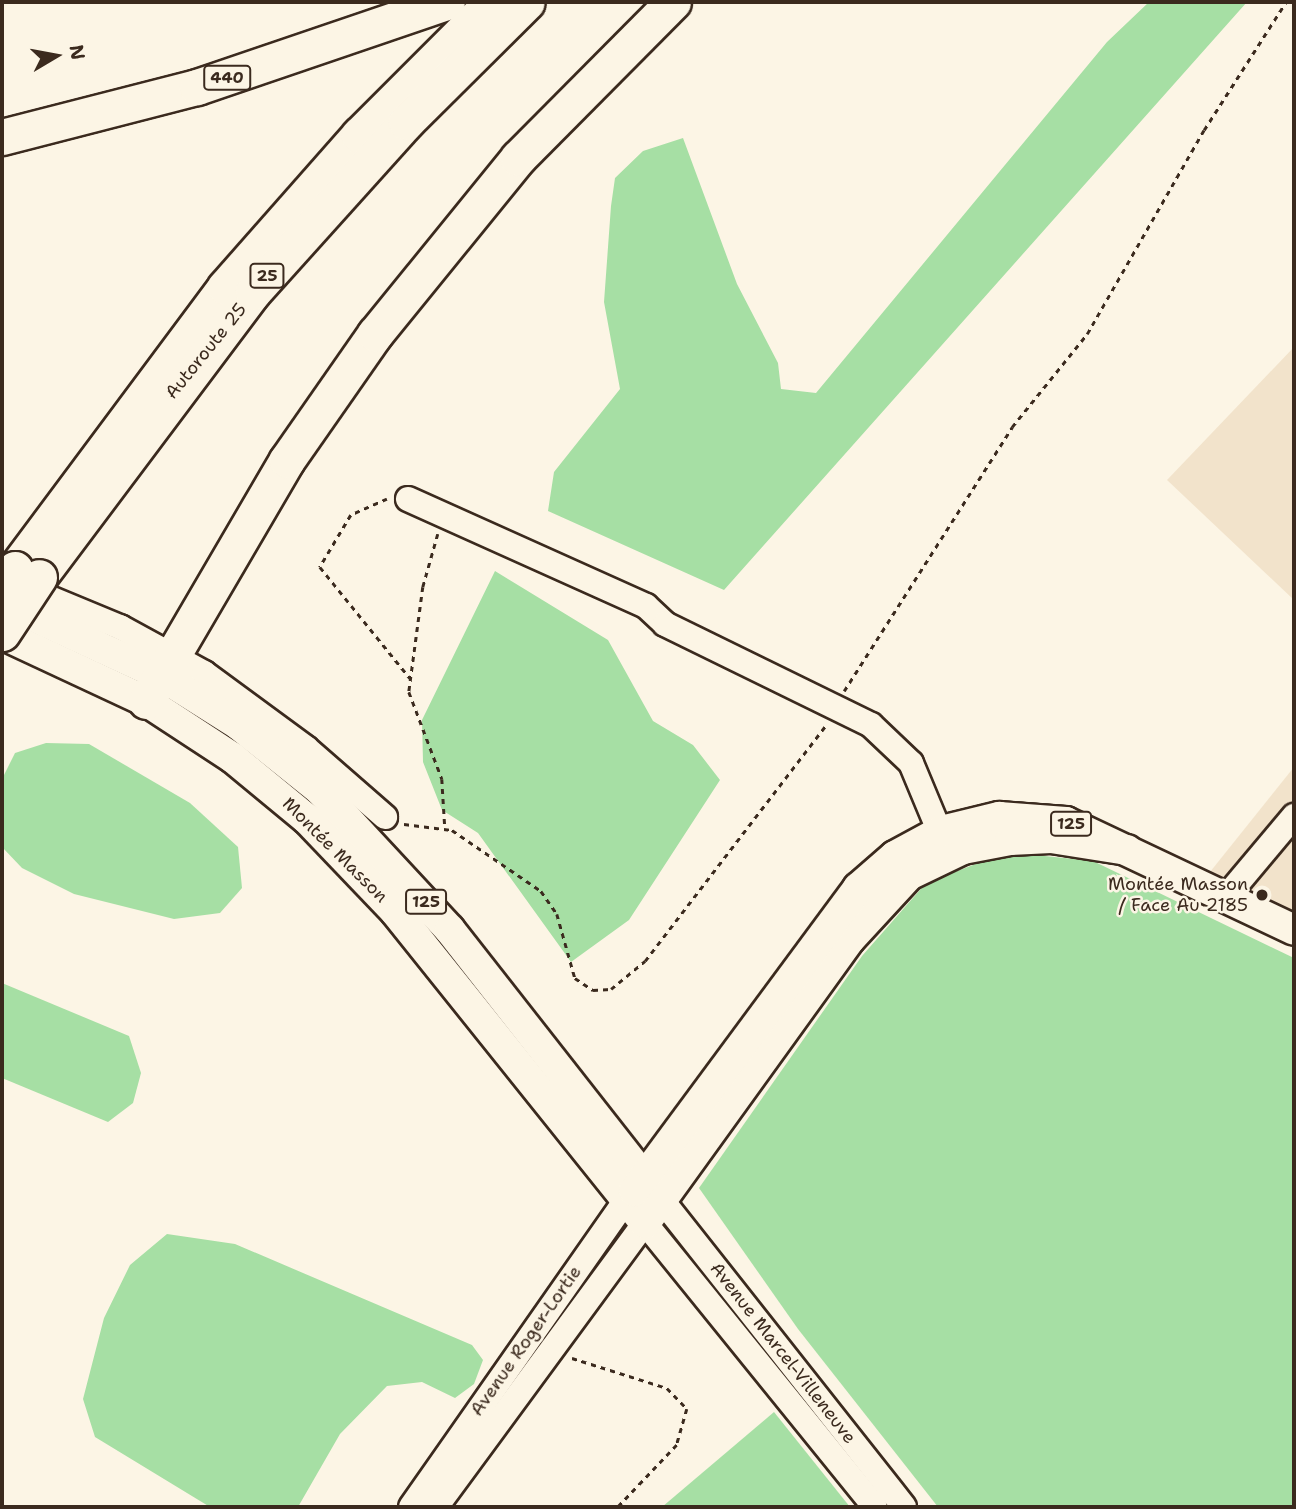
<!DOCTYPE html>
<meta charset="utf-8">
<style>
body{margin:0}
#map{position:relative;width:1296px;height:1509px;overflow:hidden;background:#fcf5e5;font-family:"Shantell Sans",sans-serif}
div>[style]{position:absolute}
.built>*{inset:0;background:#f2e3cb}
.green>*{inset:0;background:#a6dfa4}
.path>*{height:2.5px;margin-top:-1.25px;transform-origin:0;background:repeating-linear-gradient(90deg,#3b2a1e 0 5px,transparent 0 10px)}
.roads{filter:drop-shadow(2px 0 #3b2a1e) drop-shadow(-2px 0 #3b2a1e) drop-shadow(0 2px #3b2a1e) drop-shadow(0 -2px #3b2a1e)}
.minor>*{height:24px;margin:-12px;padding:0 12px;transform-origin:12px;border-radius:12px;background:#fcf5e5}
.major>*{height:30px;margin:-15px;padding:0 15px;transform-origin:15px;border-radius:15px;background:#fcf5e5}
.highway>*{height:35px;margin:-17.5px;padding:0 17.5px;transform-origin:17.5px;border-radius:17.5px;background:#fcf5e5}
.bridges{filter:drop-shadow(2px 0 #3b2a1e) drop-shadow(-2px 0 #3b2a1e) drop-shadow(0 2px #3b2a1e) drop-shadow(0 -2px #3b2a1e)}
.highway-bridge>*{height:35px;margin:-17.5px;padding:0 17.5px;transform-origin:17.5px;border-radius:17.5px;background:#fcf5e5}
.dots>*{width:19px;height:19px;translate:-50% -50%;box-sizing:border-box;border:4px solid #fcf5e5;border-radius:50%}
span{translate:-50% -50%;white-space:nowrap;text-align:center;line-height:1.15;-webkit-text-stroke:5px #fcf5e5;paint-order:stroke}
.shield-label span{padding:2px 5px;background:#fcf5e5;border:2px solid;border-radius:5px;-webkit-text-stroke-width:0}
.shield-label{font-size:16px;color:#3b2a1e;font-weight:700}
.street-label{font-size:18px;color:#3b2a1e}
.poi-label{font-size:18px;color:#3b2a1e}
.right{translate:-100% -50%;text-align:right}
.frame{position:absolute;inset:0;border:4px solid #3b2a1e;pointer-events:none}
.north{position:absolute;left:21px;top:21px;width:70px;height:70px;-webkit-text-stroke:5px #fcf5e5;paint-order:stroke;rotate:80deg;font-size:19px;font-weight:700;line-height:28px;text-align:center;color:#3b2a1e}
.north::after{content:'';display:block;margin:auto;width:24px;height:32px;background:#3b2a1e;clip-path:polygon(50% 0,100% 100%,50% 72%,0 100%)}
</style>
<div id="map">
<div class="built">
<div style="clip-path:polygon(1294px 347px,1294px 600px,1167px 480px)"></div>
<div style="clip-path:polygon(1294px 767px,1294px 913px,1210px 872px)"></div>
</div>
<div class="green">
<div style="clip-path:polygon(1149px 2px,1247px 2px,724px 590px,548px 511px,554px 472px,620px 389px,604px 302px,611px 206px,615px 178px,643px 151px,683px 138px,737px 284px,778px 363px,781px 389px,816px 393px,1107px 42px)"></div>
<div style="clip-path:polygon(495px 571px,608px 640px,653px 721px,693px 745px,720px 780px,629px 920px,571px 962px,478px 833px,442px 810px,423px 762px,422px 720px)"></div>
<div style="clip-path:polygon(46px 743px,89px 744px,190px 803px,238px 847px,242px 888px,220px 913px,174px 919px,74px 894px,22px 868px,2px 847px,2px 779px,15px 753px)"></div>
<div style="clip-path:polygon(1007px 852px,1093px 861px,1294px 958px,1294px 1507px,938px 1507px,798px 1329px,699px 1188px,862px 956px,926px 883px)"></div>
<div style="clip-path:polygon(2px 983px,129px 1036px,141px 1073px,133px 1103px,108px 1122px,2px 1078px)"></div>
<div style="clip-path:polygon(167px 1234px,235px 1244px,472px 1345px,483px 1360px,474px 1384px,455px 1398px,422px 1382px,387px 1386px,340px 1434px,298px 1507px,210px 1507px,95px 1437px,83px 1399px,104px 1318px,130px 1265px)"></div>
<div style="clip-path:polygon(774px 1412px,850px 1507px,662px 1507px)"></div>
</div>
<div class="path">
<div style="left:387px;top:499px;width:39px;rotate:156deg"></div>
<div style="left:351px;top:515px;width:61px;rotate:120.8deg"></div>
<div style="left:320px;top:567px;width:143px;rotate:51deg"></div>
<div style="left:438px;top:534px;width:55px;rotate:105.8deg"></div>
<div style="left:423px;top:587px;width:106px;rotate:97.6deg"></div>
<div style="left:409px;top:692px;width:93px;rotate:69.2deg"></div>
<div style="left:442px;top:779px;width:49px;rotate:86.5deg"></div>
<div style="left:844px;top:691px;width:313px;rotate:-57.5deg"></div>
<div style="left:1012px;top:427px;width:119px;rotate:-51.1deg"></div>
<div style="left:1087px;top:334px;width:235px;rotate:-60.2deg"></div>
<div style="left:1204px;top:130px;width:152px;rotate:-57.4deg"></div>
<div style="left:404px;top:824px;width:48px;rotate:7.1deg"></div>
<div style="left:452px;top:830px;width:108px;rotate:34.4deg"></div>
<div style="left:541px;top:891px;width:28px;rotate:55deg"></div>
<div style="left:557px;top:914px;width:66px;rotate:74.3deg"></div>
<div style="left:575px;top:978px;width:22px;rotate:34deg"></div>
<div style="left:593px;top:990px;width:18px;rotate:-3deg"></div>
<div style="left:611px;top:989px;width:44px;rotate:-39.5deg"></div>
<div style="left:645px;top:961px;width:297px;rotate:-52.5deg"></div>
<div style="left:572px;top:1358px;width:100px;rotate:17.5deg"></div>
<div style="left:667px;top:1388px;width:29px;rotate:46deg"></div>
<div style="left:687px;top:1409px;width:37px;rotate:106deg"></div>
<div style="left:677px;top:1445px;width:86px;rotate:133.6deg"></div>
</div>
<div class="roads">
<div class="minor">
<div style="left:408px;top:499px;width:261px;rotate:24.2deg"></div>
<div style="left:646px;top:606px;width:26px;rotate:43deg"></div>
<div style="left:665px;top:624px;width:229px;rotate:26.1deg"></div>
<div style="left:871px;top:725px;width:55px;rotate:43.5deg"></div>
<div style="left:911px;top:763px;width:91px;rotate:67.4deg"></div>
<div style="left:16px;top:584px;width:113px;rotate:22.5deg"></div>
<div style="left:120px;top:627px;width:96px;rotate:28.7deg"></div>
<div style="left:204px;top:673px;width:127px;rotate:36.3deg"></div>
<div style="left:306px;top:748px;width:105px;rotate:41.1deg"></div>
<div style="left:1226px;top:897px;width:106px;rotate:-50deg"></div>
<div style="left:661px;top:1199px;width:392px;rotate:51.7deg"></div>
<div style="left:411px;top:1507px;width:376px;rotate:-55deg"></div>
<div style="left:436px;top:1507px;width:353px;rotate:-53.7deg"></div>
<div style="left:645px;top:1223px;width:365px;rotate:51deg"></div>
</div>
<div class="major">
<div style="left:2px;top:602px;width:174px;rotate:24.8deg"></div>
<div style="left:160px;top:675px;width:93px;rotate:32.3deg"></div>
<div style="left:239px;top:725px;width:104px;rotate:38.7deg"></div>
<div style="left:320px;top:790px;width:191px;rotate:47.1deg"></div>
<div style="left:450px;top:930px;width:342px;rotate:51.9deg"></div>
<div style="left:2px;top:634px;width:159px;rotate:25deg"></div>
<div style="left:146px;top:701px;width:104px;rotate:33.2deg"></div>
<div style="left:233px;top:758px;width:96px;rotate:39.5deg"></div>
<div style="left:307px;top:819px;width:127px;rotate:46.3deg"></div>
<div style="left:395px;top:911px;width:400px;rotate:51.3deg"></div>
<div style="left:645px;top:1223px;width:350px;rotate:-54.2deg"></div>
<div style="left:850px;top:939px;width:87px;rotate:-47.3deg"></div>
<div style="left:909px;top:875px;width:60px;rotate:-25.7deg"></div>
<div style="left:963px;top:849px;width:48px;rotate:-10.8deg"></div>
<div style="left:1010px;top:840px;width:41px;rotate:-2.8deg"></div>
<div style="left:1051px;top:838px;width:77px;rotate:9deg"></div>
<div style="left:634px;top:1191px;width:377px;rotate:-53.5deg"></div>
<div style="left:858px;top:888px;width:49px;rotate:-40.9deg"></div>
<div style="left:895px;top:856px;width:52px;rotate:-28.5deg"></div>
<div style="left:941px;top:831px;width:60px;rotate:-13.6deg"></div>
<div style="left:999px;top:817px;width:67px;rotate:4.3deg"></div>
<div style="left:1066px;top:822px;width:252px;rotate:25.3deg"></div>
</div>
<div class="highway">
<div style="left:2px;top:137px;width:201px;rotate:-14.4deg"></div>
<div style="left:197px;top:87px;width:264px;rotate:-18.8deg"></div>
<div style="left:15px;top:569px;width:352px;rotate:-53.3deg"></div>
<div style="left:225px;top:287px;width:203px;rotate:-48.6deg"></div>
<div style="left:359px;top:135px;width:188px;rotate:-45deg"></div>
<div style="left:39px;top:577px;width:356px;rotate:-53.1deg"></div>
<div style="left:253px;top:292px;width:229px;rotate:-48deg"></div>
<div style="left:406px;top:122px;width:170px;rotate:-44.8deg"></div>
<div style="left:146px;top:701px;width:279px;rotate:-59.7deg"></div>
<div style="left:287px;top:460px;width:154px;rotate:-55.1deg"></div>
<div style="left:375px;top:334px;width:227px;rotate:-50.9deg"></div>
<div style="left:518px;top:158px;width:220px;rotate:-45.2deg"></div>
</div>
</div>
<div class="bridges">
<div class="highway-bridge">
<div style="left:2px;top:588px;width:23px;rotate:-56deg"></div>
<div style="left:2px;top:633px;width:67px;rotate:-56.5deg"></div>
</div>
</div>
<div class="dots">
<div style="left:1262px;top:895px;background:#3b2a1e"></div>
</div>
<div class="shield-label">
<span style="left:227px;top:78px">440</span>
<span style="left:267px;top:276px">25</span>
<span style="left:1071px;top:824px">125</span>
<span style="left:426px;top:902px">125</span>
</div>
<div class="street-label">
<span style="left:206px;top:351px;rotate:-51deg">Autoroute 25</span>
<span style="left:335px;top:850px;rotate:45deg">Montée Masson</span>
<span style="left:526px;top:1341px;rotate:-55deg">Avenue Roger-Lortie</span>
<span style="left:783px;top:1353px;rotate:52deg">Avenue Marcel-Villeneuve</span>
</div>
<div class="poi-label">
<span class="right" style="left:1248px;top:895px">Montée Masson<br>/ Face Au 2185</span>
</div>
<div class="frame"></div>
<div class="north">N</div>
</div>
